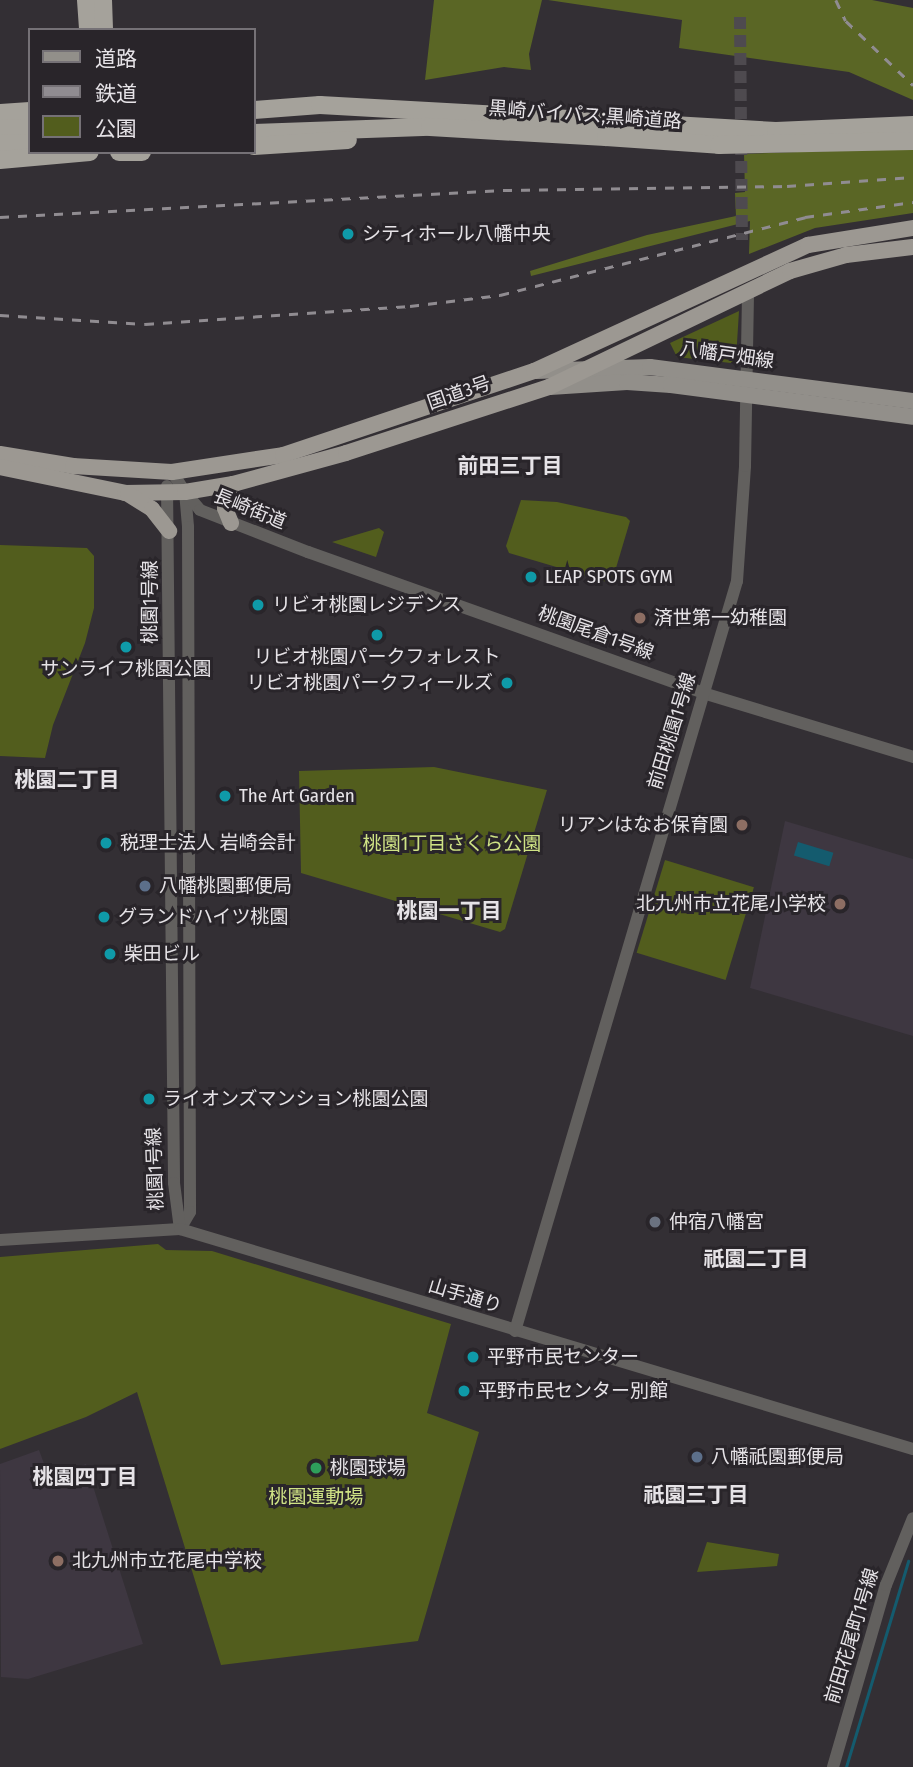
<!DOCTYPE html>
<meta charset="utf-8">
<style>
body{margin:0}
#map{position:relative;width:913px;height:1767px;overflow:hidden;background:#332f34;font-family:"Fira Sans Condensed","Noto Sans JP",sans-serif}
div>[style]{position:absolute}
.built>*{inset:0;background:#3e3741}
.green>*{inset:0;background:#525d1d;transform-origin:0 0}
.forest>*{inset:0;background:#5a6625}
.water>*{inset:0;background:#145b6e;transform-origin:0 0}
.stream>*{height:2.5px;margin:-1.25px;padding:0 1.25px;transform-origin:1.25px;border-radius:1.25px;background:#145b6e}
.tertiary-tunnel>*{height:12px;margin-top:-6px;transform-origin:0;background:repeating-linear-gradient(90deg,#4e4a4f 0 12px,transparent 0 18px)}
.tertiary>*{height:12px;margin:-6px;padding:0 6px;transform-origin:6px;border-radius:6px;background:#62605e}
.primary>*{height:16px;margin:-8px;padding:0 8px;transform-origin:8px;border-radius:8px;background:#928f8a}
.trunk>*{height:16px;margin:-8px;padding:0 8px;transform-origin:8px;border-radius:8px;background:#9c9892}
.motorway>*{height:18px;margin:-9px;padding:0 9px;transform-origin:9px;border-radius:9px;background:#a5a29b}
.rail>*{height:2.5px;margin-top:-1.25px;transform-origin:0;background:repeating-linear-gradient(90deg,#908c91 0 9px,transparent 0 18px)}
.motorway-bridge>*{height:18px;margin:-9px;padding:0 9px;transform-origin:9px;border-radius:9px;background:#a5a29b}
.dots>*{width:19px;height:19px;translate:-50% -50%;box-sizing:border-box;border:4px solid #29252a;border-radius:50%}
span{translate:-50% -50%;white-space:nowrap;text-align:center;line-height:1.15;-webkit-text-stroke:6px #29252a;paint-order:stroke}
.street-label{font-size:19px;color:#e6e3e7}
.poi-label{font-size:19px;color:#e6e3e7}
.left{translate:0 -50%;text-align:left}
.right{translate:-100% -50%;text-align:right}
.park-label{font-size:19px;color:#cfe385}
.neighbourhood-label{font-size:21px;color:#e6e3e7;font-weight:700}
.legend{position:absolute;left:28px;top:28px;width:228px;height:126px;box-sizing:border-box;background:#29252a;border:2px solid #757176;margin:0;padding:9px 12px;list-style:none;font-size:21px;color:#e6e3e7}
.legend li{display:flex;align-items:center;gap:14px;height:35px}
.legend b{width:35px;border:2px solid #757176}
</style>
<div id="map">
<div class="built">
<div style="clip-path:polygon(785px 821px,913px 859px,913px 1036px,750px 988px)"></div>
<div style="clip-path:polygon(39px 1450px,49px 1477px,86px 1464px,143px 1644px,28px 1679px,1px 1677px,0 1464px)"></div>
</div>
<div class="green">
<div style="clip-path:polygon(739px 311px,736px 359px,731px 363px,677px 357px,670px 343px)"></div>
<div style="clip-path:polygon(521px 500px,557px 502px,626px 517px,630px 521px,613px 578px,607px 582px,509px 553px,506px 546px)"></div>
<div style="clip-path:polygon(379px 528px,384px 532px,376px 557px,332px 542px)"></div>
<div style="clip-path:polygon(0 545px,87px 548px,94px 556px,94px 608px,85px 643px,53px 725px,45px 758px,0 756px)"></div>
<div style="clip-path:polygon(434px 767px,547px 790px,505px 929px,500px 932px,301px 873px,299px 771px)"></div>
<div style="left:665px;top:860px;width:93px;height:97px;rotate:17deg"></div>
<div style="clip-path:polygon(158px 1244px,166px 1250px,212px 1251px,451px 1324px,427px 1413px,479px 1432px,418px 1641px,221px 1665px,137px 1392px,86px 1417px,0 1449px,0 1257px)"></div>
<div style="clip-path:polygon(707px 1542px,779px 1554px,777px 1566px,697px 1572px)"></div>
</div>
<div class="forest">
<div style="clip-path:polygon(434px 0,542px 0,529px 54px,531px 70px,504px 67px,425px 80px)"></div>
<div style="clip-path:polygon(548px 0,872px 0,913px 8px,913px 100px,849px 72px,679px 48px,682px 20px)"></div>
<div style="clip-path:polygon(913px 148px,913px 213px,815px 228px,749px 254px,750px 221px,531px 276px,530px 271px,647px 235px,736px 216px,735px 193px,745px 192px,744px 154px)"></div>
</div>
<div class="water">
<div style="left:798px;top:842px;width:37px;height:14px;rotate:17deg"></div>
</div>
<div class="stream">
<div style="left:846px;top:1767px;width:215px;rotate:-73.2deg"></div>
</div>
<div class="tertiary-tunnel">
<div style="left:740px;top:17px;width:223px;rotate:89.5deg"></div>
</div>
<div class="tertiary">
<div style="left:172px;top:472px;width:24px;rotate:57deg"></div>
<div style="left:185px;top:492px;width:35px;rotate:85deg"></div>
<div style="left:188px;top:527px;width:685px;rotate:89.83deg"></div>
<div style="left:190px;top:1212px;width:20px;rotate:120deg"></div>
<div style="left:167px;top:486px;width:697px;rotate:89.42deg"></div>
<div style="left:174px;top:1183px;width:46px;rotate:82.6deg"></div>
<div style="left:185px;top:492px;width:23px;rotate:50deg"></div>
<div style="left:200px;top:510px;width:116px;rotate:21.3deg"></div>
<div style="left:308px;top:552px;width:419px;rotate:19.6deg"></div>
<div style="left:703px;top:693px;width:220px;rotate:16.9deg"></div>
<div style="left:0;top:1240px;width:180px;rotate:-3.5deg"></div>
<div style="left:180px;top:1229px;width:765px;rotate:16.71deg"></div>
<div style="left:515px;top:1331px;width:782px;rotate:-73.51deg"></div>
<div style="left:737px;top:581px;width:115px;rotate:-86deg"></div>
<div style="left:745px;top:466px;width:174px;rotate:-89deg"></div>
<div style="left:833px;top:1767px;width:190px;rotate:-73.8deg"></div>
<div style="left:886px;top:1585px;width:72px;rotate:-68.1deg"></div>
</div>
<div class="primary">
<div style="left:536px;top:371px;width:114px;rotate:-2deg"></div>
<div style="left:650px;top:367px;width:265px;rotate:7.4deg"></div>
<div style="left:550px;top:387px;width:77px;rotate:-3.7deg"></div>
<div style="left:627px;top:382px;width:44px;rotate:3.9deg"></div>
<div style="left:671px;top:385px;width:244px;rotate:7.5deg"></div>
</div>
<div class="trunk">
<div style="left:0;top:454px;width:74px;rotate:9.3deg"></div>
<div style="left:73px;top:466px;width:99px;rotate:3.5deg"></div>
<div style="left:172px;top:472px;width:112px;rotate:-8.7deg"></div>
<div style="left:283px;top:455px;width:265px;rotate:-18.5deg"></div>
<div style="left:534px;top:371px;width:302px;rotate:-24.7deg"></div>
<div style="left:808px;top:245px;width:106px;rotate:-9.2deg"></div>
<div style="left:0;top:467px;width:128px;rotate:11.7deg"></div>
<div style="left:125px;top:493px;width:60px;rotate:-1deg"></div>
<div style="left:185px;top:492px;width:49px;rotate:-9.5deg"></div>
<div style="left:233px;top:484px;width:117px;rotate:-15.3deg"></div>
<div style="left:346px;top:453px;width:213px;rotate:-18deg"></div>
<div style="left:549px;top:387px;width:267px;rotate:-25.7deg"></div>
<div style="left:790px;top:271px;width:58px;rotate:-15.9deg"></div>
<div style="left:846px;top:255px;width:67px;rotate:-6.8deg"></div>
<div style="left:128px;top:494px;width:28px;rotate:32deg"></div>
<div style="left:152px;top:509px;width:28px;rotate:52deg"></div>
<div style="left:231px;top:523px;width:16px;rotate:-112deg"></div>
<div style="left:225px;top:508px;width:25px;rotate:-72deg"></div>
</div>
<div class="motorway">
<div style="left:86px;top:0;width:30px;rotate:86deg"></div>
<div style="left:103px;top:0;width:30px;rotate:88deg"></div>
<div style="left:254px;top:110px;width:66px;rotate:-4.3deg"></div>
<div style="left:320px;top:105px;width:214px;rotate:3.2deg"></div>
<div style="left:0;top:113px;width:30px;rotate:-4deg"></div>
<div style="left:0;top:129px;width:30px;rotate:-2deg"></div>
<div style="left:254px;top:133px;width:176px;rotate:-2deg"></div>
<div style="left:430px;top:127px;width:176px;rotate:3.3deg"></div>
<div style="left:0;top:144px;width:30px;rotate:-2deg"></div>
<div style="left:254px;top:146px;width:94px;rotate:-3.7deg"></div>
<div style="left:119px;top:152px;width:23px"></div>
<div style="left:0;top:160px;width:90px;rotate:-5.1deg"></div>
</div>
<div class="rail">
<div style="left:836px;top:0;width:23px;rotate:65deg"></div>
<div style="left:846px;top:21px;width:93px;rotate:43.7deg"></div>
<div style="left:0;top:217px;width:504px;rotate:-3.07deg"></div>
<div style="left:503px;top:190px;width:284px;rotate:-0.8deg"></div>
<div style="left:787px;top:186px;width:126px;rotate:-4.1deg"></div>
<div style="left:0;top:315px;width:145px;rotate:3.6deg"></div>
<div style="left:145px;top:324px;width:266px;rotate:-3.9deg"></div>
<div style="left:410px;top:306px;width:91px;rotate:-7deg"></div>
<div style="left:500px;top:295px;width:315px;rotate:-14.3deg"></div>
<div style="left:805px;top:217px;width:109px;rotate:-7.9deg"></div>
</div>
<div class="motorway-bridge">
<div style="left:534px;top:117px;width:242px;rotate:3.3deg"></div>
<div style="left:776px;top:131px;width:137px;rotate:-2.5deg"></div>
<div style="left:606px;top:137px;width:113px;rotate:4deg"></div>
<div style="left:719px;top:145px;width:194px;rotate:-1.2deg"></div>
</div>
<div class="dots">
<div style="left:348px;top:234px;background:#0f9aa8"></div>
<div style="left:531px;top:577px;background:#0f9aa8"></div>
<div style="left:258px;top:605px;background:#0f9aa8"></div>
<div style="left:640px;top:618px;background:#8d6e63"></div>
<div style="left:377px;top:635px;background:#0f9aa8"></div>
<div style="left:126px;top:647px;background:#0f9aa8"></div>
<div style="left:507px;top:683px;background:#0f9aa8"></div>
<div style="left:225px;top:796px;background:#0f9aa8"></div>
<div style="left:742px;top:825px;background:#8d6e63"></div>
<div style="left:106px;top:843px;background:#0f9aa8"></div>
<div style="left:145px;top:886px;background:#5c6f8a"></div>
<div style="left:840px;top:904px;background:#8d6e63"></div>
<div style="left:104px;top:917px;background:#0f9aa8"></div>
<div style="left:110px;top:954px;background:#0f9aa8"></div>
<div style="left:149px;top:1099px;background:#0f9aa8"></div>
<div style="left:655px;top:1222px;background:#6b7280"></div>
<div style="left:473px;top:1357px;background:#0f9aa8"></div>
<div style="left:464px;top:1391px;background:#0f9aa8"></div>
<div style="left:697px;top:1457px;background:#5c6f8a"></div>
<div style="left:316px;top:1468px;background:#2e9e5b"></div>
<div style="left:58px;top:1561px;background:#8d6e63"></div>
</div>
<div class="street-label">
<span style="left:585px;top:115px;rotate:4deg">黒崎バイパス;黒崎道路</span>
<span style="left:727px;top:355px;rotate:8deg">八幡戸畑線</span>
<span style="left:459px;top:393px;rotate:-19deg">国道3号</span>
<span style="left:250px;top:509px;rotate:22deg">長崎街道</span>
<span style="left:150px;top:602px;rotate:-90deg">桃園1号線</span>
<span style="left:596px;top:633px;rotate:20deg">桃園尾倉1号線</span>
<span style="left:672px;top:731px;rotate:-73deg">前田桃園1号線</span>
<span style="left:155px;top:1169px;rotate:-92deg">桃園1号線</span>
<span style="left:465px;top:1296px;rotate:17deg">山手通り</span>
<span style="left:852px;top:1636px;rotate:-73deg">前田花尾町1号線</span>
</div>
<div class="poi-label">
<span class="left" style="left:362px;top:234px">シティホール八幡中央</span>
<span class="left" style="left:545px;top:577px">LEAP SPOTS GYM</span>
<span class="left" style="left:272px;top:605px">リビオ桃園レジデンス</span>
<span class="left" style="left:654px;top:618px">済世第一幼稚園</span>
<span style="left:377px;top:657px">リビオ桃園パークフォレスト</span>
<span style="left:126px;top:669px">サンライフ桃園公園</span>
<span class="right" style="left:493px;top:683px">リビオ桃園パークフィールズ</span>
<span class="left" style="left:239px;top:796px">The Art Garden</span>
<span class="right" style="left:728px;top:825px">リアンはなお保育園</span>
<span class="left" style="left:120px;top:843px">税理士法人 岩崎会計</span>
<span class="left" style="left:159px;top:886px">八幡桃園郵便局</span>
<span class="right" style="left:826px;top:904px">北九州市立花尾小学校</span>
<span class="left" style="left:118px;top:917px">グランドハイツ桃園</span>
<span class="left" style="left:124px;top:954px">柴田ビル</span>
<span class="left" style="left:163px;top:1099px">ライオンズマンション桃園公園</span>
<span class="left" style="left:669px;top:1222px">仲宿八幡宮</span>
<span class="left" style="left:487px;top:1357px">平野市民センター</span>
<span class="left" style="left:478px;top:1391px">平野市民センター別館</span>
<span class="left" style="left:711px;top:1457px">八幡祇園郵便局</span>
<span class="left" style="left:330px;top:1468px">桃園球場</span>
<span class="left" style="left:72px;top:1561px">北九州市立花尾中学校</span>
</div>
<div class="park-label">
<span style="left:452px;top:844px">桃園1丁目さくら公園</span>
<span style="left:316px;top:1497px">桃園運動場</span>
</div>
<div class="neighbourhood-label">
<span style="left:510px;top:466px">前田三丁目</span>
<span style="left:67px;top:780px">桃園二丁目</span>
<span style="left:449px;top:911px">桃園一丁目</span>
<span style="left:756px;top:1259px">祇園二丁目</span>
<span style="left:85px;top:1477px">桃園四丁目</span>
<span style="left:696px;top:1495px">祇園三丁目</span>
</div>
<ul class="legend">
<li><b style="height:9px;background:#928f8a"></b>道路</li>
<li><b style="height:9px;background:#908c91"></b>鉄道</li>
<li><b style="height:19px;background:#525d1d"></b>公園</li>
</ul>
</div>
